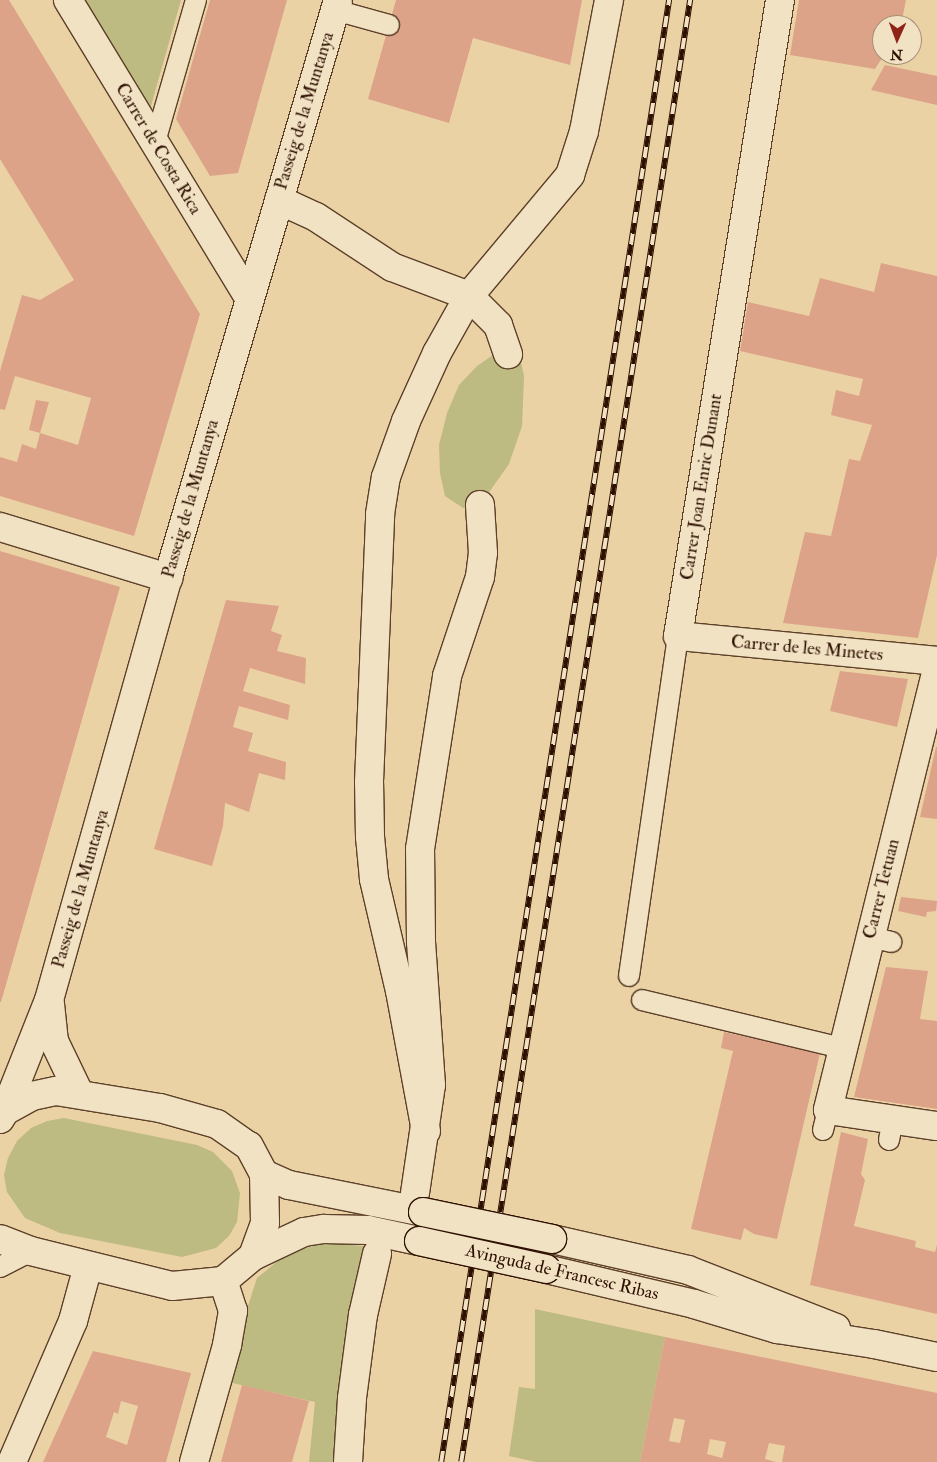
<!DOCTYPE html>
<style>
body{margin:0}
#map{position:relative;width:937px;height:1462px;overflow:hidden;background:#ebd2a5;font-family:"IM FELL Double Pica",serif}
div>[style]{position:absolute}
.green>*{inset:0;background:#bdba82}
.building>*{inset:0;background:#dca388}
.roads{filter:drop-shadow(1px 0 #5c4029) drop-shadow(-1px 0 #5c4029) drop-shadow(0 1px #5c4029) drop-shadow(0 -1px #5c4029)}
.lane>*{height:20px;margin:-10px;padding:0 10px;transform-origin:10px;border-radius:10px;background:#f2e2c4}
.street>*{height:28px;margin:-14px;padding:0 14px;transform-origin:14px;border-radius:14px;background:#f2e2c4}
.secondary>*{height:28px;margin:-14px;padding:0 14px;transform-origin:14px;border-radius:14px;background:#f2e2c4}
.rail>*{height:5.5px;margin-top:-2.75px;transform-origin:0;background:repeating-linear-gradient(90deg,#f2e2c4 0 11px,#2d1000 0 22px);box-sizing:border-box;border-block:1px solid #2d1000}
.bridges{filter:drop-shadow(1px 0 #2d1000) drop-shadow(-1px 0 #2d1000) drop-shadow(0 1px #2d1000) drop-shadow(0 -1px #2d1000)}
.secondary-bridge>*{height:28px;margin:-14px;padding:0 14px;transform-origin:14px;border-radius:14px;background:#f2e2c4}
span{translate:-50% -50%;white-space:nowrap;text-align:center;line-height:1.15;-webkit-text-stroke:5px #f2e2c4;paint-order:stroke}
.street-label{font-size:18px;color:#2d1000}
.north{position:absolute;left:872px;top:15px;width:50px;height:50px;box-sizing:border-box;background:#f2e2c4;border:1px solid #a38e76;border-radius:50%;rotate:182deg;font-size:14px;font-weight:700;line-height:20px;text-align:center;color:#2d1000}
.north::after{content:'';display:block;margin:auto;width:18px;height:22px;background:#8f2418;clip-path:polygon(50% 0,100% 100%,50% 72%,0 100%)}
</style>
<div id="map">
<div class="green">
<div style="clip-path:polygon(68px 0,181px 0,145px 127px)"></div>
<div style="clip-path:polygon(519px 354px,524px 376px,522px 426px,509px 464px,480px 505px,463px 508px,445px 496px,440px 473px,439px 445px,447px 413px,459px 385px,477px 366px,493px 355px)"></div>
<div style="clip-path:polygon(64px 1118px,197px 1145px,213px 1152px,232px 1171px,240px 1193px,237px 1222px,229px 1236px,216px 1248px,182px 1257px,60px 1233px,25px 1218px,7px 1192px,4px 1175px,8px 1158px,17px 1141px,31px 1128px,47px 1121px)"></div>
<div style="clip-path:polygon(325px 1242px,389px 1249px,368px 1330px,358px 1462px,309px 1462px,315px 1402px,224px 1381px,257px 1278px,285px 1255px)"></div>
<div style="clip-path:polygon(535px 1309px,665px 1337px,640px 1462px,536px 1462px,509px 1456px,519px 1387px,535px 1389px)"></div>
</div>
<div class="building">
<div style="clip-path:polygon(0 0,9px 0,200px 314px,134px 536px,0 496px,0 457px,17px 462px,22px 444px,36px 449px,40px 433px,29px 430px,36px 400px,49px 402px,40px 433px,78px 445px,91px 398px,15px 376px,5px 410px,0 409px,0 371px,22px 295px,40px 300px,74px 280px,0 159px)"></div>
<div style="clip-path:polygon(210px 0,287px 0,238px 173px,210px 176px,176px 119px)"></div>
<div style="clip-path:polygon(396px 0,582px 0,570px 65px,473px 38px,449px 123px,368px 99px)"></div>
<div style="clip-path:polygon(799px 0,906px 0,901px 25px,882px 25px,884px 55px,875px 69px,790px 55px)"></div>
<div style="clip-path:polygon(885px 65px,937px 76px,937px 105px,871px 90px)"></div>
<div style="clip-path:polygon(881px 263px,937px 276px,937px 555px,918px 638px,783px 623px,805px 532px,831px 536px,849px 459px,860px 461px,872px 425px,831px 415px,836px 390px,859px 396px,863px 379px,740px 351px,748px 302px,809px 316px,820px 278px,874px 292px)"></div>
<div style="clip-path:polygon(0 551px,120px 587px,1px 1002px,0 1002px)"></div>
<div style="clip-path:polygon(226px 600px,279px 606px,271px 631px,282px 635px,277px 651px,306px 658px,305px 684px,250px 668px,243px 691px,290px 705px,288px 720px,239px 706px,233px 727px,253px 733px,248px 751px,286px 762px,285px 780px,259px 773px,249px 812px,225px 803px,223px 826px,212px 866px,154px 849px)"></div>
<div style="clip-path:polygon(840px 671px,908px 679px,897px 727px,830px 711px)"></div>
<div style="clip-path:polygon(936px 747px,937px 747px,937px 819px,920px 817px)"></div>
<div style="clip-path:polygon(901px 897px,937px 901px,936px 911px,927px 912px,926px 917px,898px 911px)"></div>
<div style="clip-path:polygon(886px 967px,928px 971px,920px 1019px,937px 1021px,937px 1109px,854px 1097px)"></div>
<div style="clip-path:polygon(724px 1032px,820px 1053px,777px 1239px,754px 1234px,744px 1228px,741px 1240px,691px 1229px,733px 1051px,721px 1048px)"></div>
<div style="clip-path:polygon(841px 1132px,868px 1139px,861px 1174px,865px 1180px,854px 1226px,916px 1241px,915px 1247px,935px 1252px,937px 1245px,937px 1314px,810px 1285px)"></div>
<div style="clip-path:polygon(evenodd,665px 1337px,937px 1393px,937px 1462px,782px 1462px,785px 1446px,769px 1443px,765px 1459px,776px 1462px,640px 1462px,665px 1337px,674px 1418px,685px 1420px,680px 1443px,669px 1441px,674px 1418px,665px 1337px,710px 1439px,726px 1442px,722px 1458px,707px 1454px,710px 1439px)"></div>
<div style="clip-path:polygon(evenodd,93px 1351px,191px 1373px,166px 1462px,43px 1462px,93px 1351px,121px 1401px,138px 1406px,127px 1445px,106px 1437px,114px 1412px,118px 1414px,121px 1401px)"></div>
<div style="clip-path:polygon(242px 1385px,309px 1401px,292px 1462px,221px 1462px)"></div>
</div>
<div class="roads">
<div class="lane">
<div style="left:335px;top:10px;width:56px;rotate:15.5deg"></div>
<div style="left:155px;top:142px;width:148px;rotate:-73.9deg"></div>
<div style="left:870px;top:937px;width:22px;rotate:13deg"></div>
<div style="left:629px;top:976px;width:344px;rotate:-81.8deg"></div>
<div style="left:642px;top:1000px;width:206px;rotate:13.5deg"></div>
<div style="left:823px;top:1130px;width:21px;rotate:-76deg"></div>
<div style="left:889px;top:1140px;width:21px;rotate:-79deg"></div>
<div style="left:0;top:1267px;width:35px;rotate:-27deg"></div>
</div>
<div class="street">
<div style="left:68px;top:0;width:349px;rotate:58.7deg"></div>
<div style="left:780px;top:0;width:644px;rotate:99.11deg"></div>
<div style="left:678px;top:636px;width:260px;rotate:5.5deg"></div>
<div style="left:279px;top:200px;width:41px;rotate:24.7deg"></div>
<div style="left:316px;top:217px;width:91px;rotate:33.3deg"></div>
<div style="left:392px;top:267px;width:82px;rotate:20.6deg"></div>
<div style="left:469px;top:296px;width:41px;rotate:45deg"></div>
<div style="left:498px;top:325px;width:31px;rotate:71deg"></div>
<div style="left:0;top:527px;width:176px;rotate:16.9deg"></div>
<div style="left:937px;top:669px;width:454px;rotate:103.9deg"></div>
<div style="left:828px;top:1110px;width:110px;rotate:8.4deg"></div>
<div style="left:50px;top:1004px;width:37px;rotate:84deg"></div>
<div style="left:54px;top:1041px;width:58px;rotate:64.3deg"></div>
<div style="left:5px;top:1111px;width:119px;rotate:-68.4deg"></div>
<div style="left:49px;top:1000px;width:438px;rotate:-74.3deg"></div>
<div style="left:168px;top:578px;width:602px;rotate:-73.61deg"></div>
<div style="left:426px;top:1131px;width:142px;rotate:-100.5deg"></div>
<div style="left:400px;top:991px;width:115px;rotate:-103.1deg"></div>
<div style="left:374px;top:879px;width:42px;rotate:-95.4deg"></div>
<div style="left:370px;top:837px;width:55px;rotate:-91deg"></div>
<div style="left:369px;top:782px;width:268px;rotate:-87.6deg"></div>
<div style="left:380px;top:514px;width:37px;rotate:-81deg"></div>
<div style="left:386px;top:477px;width:59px;rotate:-70.3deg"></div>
<div style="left:406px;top:421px;width:75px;rotate:-65.5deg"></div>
<div style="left:437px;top:353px;width:65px;rotate:-60.7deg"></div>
<div style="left:469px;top:296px;width:158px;rotate:-50.1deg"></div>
<div style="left:570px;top:175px;width:46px;rotate:-72.3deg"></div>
<div style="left:584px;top:131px;width:133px;rotate:-79.2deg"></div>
<div style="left:415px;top:1193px;width:109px;rotate:-81.6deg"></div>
<div style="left:431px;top:1085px;width:143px;rotate:-94deg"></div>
<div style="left:421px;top:942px;width:93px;rotate:-90.6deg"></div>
<div style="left:420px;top:849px;width:175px;rotate:-81.1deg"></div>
<div style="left:447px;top:676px;width:104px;rotate:-71.6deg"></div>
<div style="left:480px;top:577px;width:24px;rotate:-83deg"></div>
<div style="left:483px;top:553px;width:48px;rotate:-93.6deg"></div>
<div style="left:12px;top:1462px;width:154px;rotate:-66.6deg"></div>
<div style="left:73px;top:1321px;width:57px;rotate:-74.7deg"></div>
<div style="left:194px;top:1462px;width:122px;rotate:-74.2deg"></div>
<div style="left:227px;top:1345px;width:35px;rotate:-80deg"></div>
<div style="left:233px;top:1311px;width:32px;rotate:-108deg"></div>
<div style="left:348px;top:1462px;width:64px;rotate:-86.4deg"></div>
<div style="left:352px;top:1398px;width:84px;rotate:-82.5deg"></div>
<div style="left:363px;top:1315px;width:63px;rotate:-77.1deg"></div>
</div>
<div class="secondary">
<div style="left:0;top:1119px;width:9px;rotate:-58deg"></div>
<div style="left:5px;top:1111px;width:31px;rotate:-29deg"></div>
<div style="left:32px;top:1096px;width:25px;rotate:-12deg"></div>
<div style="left:56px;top:1091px;width:105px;rotate:9.3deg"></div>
<div style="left:160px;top:1108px;width:59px;rotate:15.7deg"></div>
<div style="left:217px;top:1124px;width:39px;rotate:35deg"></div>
<div style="left:249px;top:1146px;width:32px;rotate:62deg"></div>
<div style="left:264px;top:1174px;width:49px;rotate:88.8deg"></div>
<div style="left:265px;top:1223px;width:35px;rotate:110deg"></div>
<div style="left:253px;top:1256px;width:39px;rotate:140deg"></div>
<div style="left:223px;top:1281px;width:51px;rotate:174.4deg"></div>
<div style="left:172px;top:1286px;width:145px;rotate:-166.1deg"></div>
<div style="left:31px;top:1251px;width:33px;rotate:-159deg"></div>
<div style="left:264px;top:1174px;width:27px;rotate:24deg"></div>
<div style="left:289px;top:1185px;width:137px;rotate:11.4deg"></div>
<div style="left:552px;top:1239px;width:139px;rotate:12.8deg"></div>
<div style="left:688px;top:1270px;width:159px;rotate:21.4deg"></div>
<div style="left:253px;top:1256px;width:56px;rotate:-25.2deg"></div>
<div style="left:304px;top:1232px;width:20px;rotate:-9deg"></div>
<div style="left:324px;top:1229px;width:44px;rotate:1.3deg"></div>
<div style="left:368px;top:1230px;width:52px;rotate:12.2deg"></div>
<div style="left:546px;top:1269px;width:152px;rotate:13.3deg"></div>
<div style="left:694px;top:1304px;width:87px;rotate:16.8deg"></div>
<div style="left:777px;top:1329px;width:98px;rotate:8.8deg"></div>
<div style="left:874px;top:1344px;width:64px;rotate:11.7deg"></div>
</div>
</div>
<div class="rail">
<div style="left:441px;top:1462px;width:1480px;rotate:-81.14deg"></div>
<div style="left:461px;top:1462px;width:1480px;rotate:-81.1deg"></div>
</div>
<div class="bridges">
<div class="secondary-bridge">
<div style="left:423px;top:1212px;width:132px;rotate:11.8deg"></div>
<div style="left:419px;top:1241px;width:130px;rotate:12.4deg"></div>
</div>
</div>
<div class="street-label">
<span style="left:305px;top:111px;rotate:-73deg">Passeig de la Muntanya</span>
<span style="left:158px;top:149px;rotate:59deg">Carrer de Costa Rica</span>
<span style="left:702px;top:487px;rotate:-81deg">Carrer Joan Enric Dunant</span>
<span style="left:191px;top:499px;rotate:-74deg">Passeig de la Muntanya</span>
<span style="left:807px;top:649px;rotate:5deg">Carrer de les Minetes</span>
<span style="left:81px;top:889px;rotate:-74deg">Passeig de la Muntanya</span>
<span style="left:882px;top:889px;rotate:-76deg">Carrer Tetuan</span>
<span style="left:562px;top:1273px;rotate:13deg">Avinguda de Francesc Ribas</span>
</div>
<div class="north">N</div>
</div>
